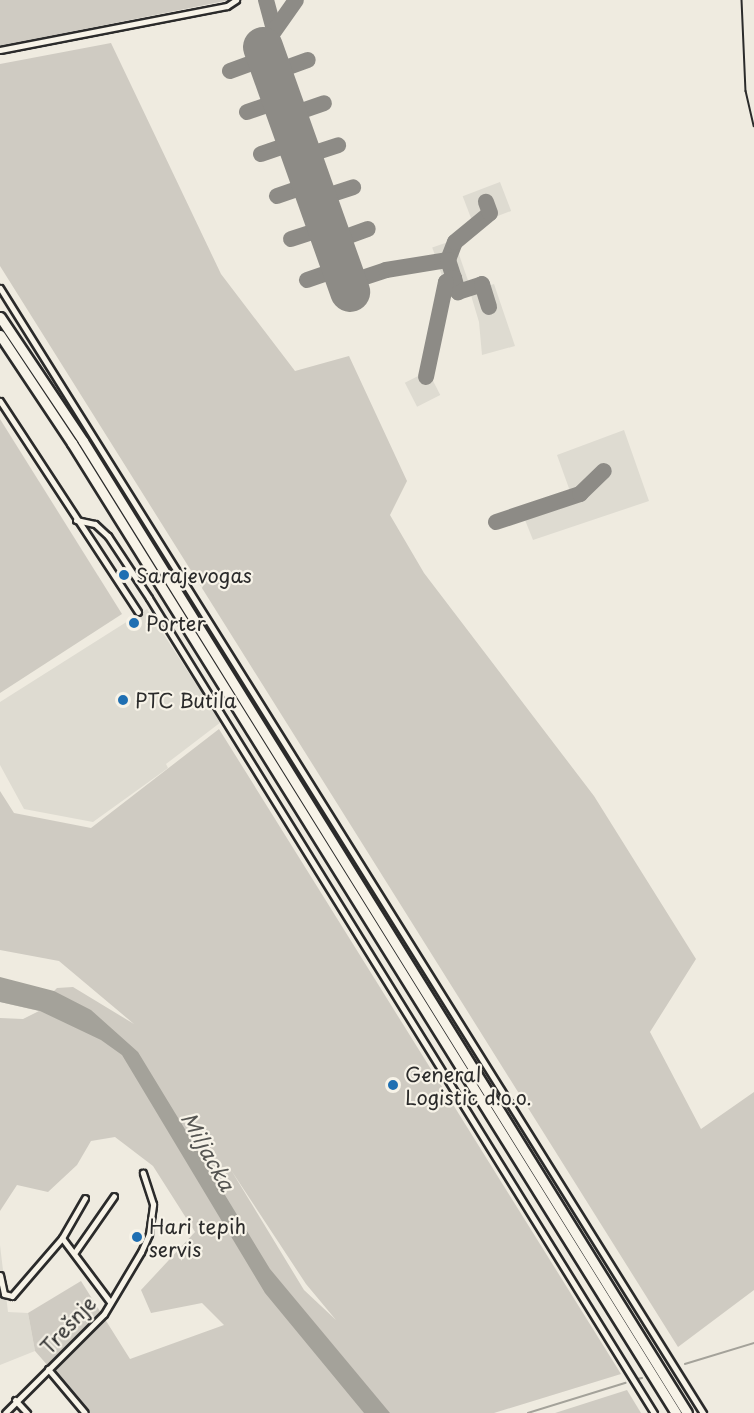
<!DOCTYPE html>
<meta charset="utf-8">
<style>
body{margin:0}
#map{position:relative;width:754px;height:1413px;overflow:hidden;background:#efebe0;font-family:"Playpen Sans",sans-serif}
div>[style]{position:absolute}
.built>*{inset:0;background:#dedbd1;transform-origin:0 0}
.green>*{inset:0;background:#cfcbc2}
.water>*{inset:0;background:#a4a29a}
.stream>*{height:1.5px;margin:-0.75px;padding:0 0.75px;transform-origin:0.75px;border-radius:0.75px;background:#a4a29a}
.taxiway>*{height:16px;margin:-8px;padding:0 8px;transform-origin:8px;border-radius:8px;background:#8d8b86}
.runway>*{height:40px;margin:-20px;padding:0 20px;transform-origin:20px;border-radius:20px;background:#8d8b86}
.roads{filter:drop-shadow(2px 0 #2b2b2b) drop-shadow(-2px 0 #2b2b2b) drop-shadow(0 2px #2b2b2b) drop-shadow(0 -2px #2b2b2b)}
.street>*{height:5px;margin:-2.5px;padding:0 2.5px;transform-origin:2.5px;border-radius:2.5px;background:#f7f3e8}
.highway>*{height:9px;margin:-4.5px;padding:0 4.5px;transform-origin:4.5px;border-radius:4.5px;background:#f7f3e8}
.rail>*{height:1.5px;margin:-0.75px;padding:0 0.75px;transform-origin:0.75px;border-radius:0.75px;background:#2b2b2b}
.dots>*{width:16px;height:16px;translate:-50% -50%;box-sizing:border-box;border:3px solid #f7f3e8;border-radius:50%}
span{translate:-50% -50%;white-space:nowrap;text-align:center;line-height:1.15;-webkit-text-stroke:4.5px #f7f3e8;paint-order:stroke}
.poi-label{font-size:20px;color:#2b2b2b}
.left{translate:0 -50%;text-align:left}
.street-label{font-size:20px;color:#2b2b2b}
.water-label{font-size:21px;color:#555552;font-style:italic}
</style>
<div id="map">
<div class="built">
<div style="left:500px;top:182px;width:31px;height:40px;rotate:69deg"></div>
<div style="left:454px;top:240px;width:53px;height:23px;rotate:71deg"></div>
<div style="clip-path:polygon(494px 284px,515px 346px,482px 355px,479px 322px,470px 292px)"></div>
<div style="left:428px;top:371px;width:27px;height:26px;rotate:63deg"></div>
<div style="clip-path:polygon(624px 430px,649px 501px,533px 540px,521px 510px,571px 494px,557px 455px)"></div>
<div style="clip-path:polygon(147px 609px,221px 722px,166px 764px,168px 768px,93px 822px,24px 809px,0 765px,0 702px)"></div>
<div style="clip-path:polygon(0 1245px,8px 1312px,28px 1313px,35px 1351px,0 1365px)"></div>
</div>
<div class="green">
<div style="clip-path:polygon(0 0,230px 0,0 46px)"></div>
<div style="clip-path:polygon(111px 43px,221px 274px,295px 371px,349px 356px,407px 481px,390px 515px,424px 573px,594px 796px,696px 959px,650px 1032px,701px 1129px,754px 1092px,754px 1290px,678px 1347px,0 266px,0 64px)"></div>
<div style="clip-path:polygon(0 419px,122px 614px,0 693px)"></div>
<div style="clip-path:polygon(evenodd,219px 729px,621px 1374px,494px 1413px,89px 1413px,35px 1351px,28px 1313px,81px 1281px,130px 1359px,224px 1325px,202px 1303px,151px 1313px,141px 1290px,195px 1232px,153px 1166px,115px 1137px,91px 1141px,77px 1165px,48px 1192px,17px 1185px,0 1211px,0 1018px,23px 1019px,39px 1011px,0 1002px,45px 1000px,57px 988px,73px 987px,134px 1024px,59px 961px,0 950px,0 791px,14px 813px,91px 828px,219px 729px,231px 1170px,306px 1284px,336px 1320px,304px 1290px,231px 1170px)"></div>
<div style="clip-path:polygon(627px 1390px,641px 1413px,555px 1413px)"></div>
</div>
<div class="water">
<div style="clip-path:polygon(0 977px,54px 991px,91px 1010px,138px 1052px,270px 1269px,390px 1413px,364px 1413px,265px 1293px,122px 1055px,101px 1040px,40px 1011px,0 1002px)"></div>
</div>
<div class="stream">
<div style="left:685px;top:1364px;width:72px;rotate:-16.9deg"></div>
<div style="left:637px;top:1379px;width:5px;rotate:-11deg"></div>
<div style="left:528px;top:1413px;width:102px;rotate:-17.2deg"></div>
</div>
<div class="taxiway">
<div style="left:266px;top:0;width:28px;rotate:75deg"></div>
<div style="left:263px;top:47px;width:57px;rotate:-54.9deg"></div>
<div style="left:230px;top:71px;width:38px;rotate:-20deg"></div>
<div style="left:272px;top:73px;width:38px;rotate:-20deg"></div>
<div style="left:247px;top:112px;width:36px;rotate:-19deg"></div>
<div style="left:287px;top:116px;width:39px;rotate:-19deg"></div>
<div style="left:261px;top:154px;width:37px;rotate:-19deg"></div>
<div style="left:302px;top:157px;width:38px;rotate:-18deg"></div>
<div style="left:277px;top:196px;width:36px;rotate:-19deg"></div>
<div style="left:317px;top:199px;width:38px;rotate:-18deg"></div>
<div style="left:291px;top:239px;width:38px;rotate:-18deg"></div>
<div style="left:332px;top:242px;width:38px;rotate:-20deg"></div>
<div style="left:448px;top:260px;width:19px;rotate:-69deg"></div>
<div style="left:455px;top:242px;width:45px;rotate:-39.6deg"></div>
<div style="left:490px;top:213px;width:12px;rotate:-110deg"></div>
<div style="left:454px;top:278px;width:15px;rotate:74deg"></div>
<div style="left:458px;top:292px;width:25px;rotate:-18deg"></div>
<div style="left:482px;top:284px;width:24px;rotate:73deg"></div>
<div style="left:307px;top:280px;width:36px;rotate:-19deg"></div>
<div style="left:347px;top:283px;width:41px;rotate:-18.4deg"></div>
<div style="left:386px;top:270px;width:63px;rotate:-9.2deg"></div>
<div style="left:448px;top:260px;width:19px;rotate:72deg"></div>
<div style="left:454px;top:278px;width:9px;rotate:153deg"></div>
<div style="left:446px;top:282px;width:97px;rotate:101.9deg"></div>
<div style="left:496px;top:522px;width:89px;rotate:-18.4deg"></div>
<div style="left:580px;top:494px;width:33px;rotate:-44deg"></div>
</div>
<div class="runway">
<div style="left:263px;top:47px;width:260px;rotate:70.4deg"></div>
</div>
<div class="roads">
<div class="street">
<div style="left:0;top:50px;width:231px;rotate:-11deg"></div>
<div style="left:227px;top:6px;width:11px;rotate:-34deg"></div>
<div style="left:0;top:288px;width:1327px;rotate:58deg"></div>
<div style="left:0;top:401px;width:252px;rotate:56.8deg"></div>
<div style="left:76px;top:520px;width:19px;rotate:12deg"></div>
<div style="left:95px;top:524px;width:18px;rotate:43deg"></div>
<div style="left:108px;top:536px;width:74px;rotate:56.5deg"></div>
<div style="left:149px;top:598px;width:959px;rotate:58.22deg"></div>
<div style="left:62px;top:1238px;width:46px;rotate:-60.1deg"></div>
<div style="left:75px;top:1252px;width:68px;rotate:-55.1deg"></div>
<div style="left:0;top:1275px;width:19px;rotate:78deg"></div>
<div style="left:4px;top:1294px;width:8px;rotate:14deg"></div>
<div style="left:12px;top:1296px;width:77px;rotate:-49.2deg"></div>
<div style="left:62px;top:1238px;width:80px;rotate:53.1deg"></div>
<div style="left:48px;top:1369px;width:57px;rotate:49.9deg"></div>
<div style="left:15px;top:1400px;width:18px;rotate:47deg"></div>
<div style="left:5px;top:1413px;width:140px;rotate:-45deg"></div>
<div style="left:104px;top:1314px;width:72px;rotate:-59.2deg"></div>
<div style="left:141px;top:1252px;width:20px;rotate:-66deg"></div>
<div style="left:149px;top:1234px;width:30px;rotate:-82deg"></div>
<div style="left:153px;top:1204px;width:33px;rotate:-108deg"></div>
</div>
<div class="highway">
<div style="left:0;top:317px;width:149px;rotate:56.2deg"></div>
<div style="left:83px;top:441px;width:1144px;rotate:58.14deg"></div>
<div style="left:0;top:335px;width:130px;rotate:56.3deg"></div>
<div style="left:72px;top:443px;width:1143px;rotate:58.09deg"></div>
</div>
</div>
<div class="rail">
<div style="left:742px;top:0;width:91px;rotate:87.5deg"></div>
<div style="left:746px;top:91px;width:36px;rotate:77deg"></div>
</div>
<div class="dots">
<div style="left:124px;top:575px;background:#1f6fb2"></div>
<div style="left:134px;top:623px;background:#1f6fb2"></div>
<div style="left:123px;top:700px;background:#1f6fb2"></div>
<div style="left:393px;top:1085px;background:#1f6fb2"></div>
<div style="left:137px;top:1237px;background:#1f6fb2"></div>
</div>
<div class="poi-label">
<span class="left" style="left:136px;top:575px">Sarajevogas</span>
<span class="left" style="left:146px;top:623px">Porter</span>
<span class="left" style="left:135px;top:700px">PTC Butila</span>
<span class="left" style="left:405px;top:1086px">General<br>Logistic d.o.o.</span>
<span class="left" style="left:149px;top:1238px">Hari tepih<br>servis</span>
</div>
<div class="street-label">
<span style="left:68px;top:1325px;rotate:-47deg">Trešnje</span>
</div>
<div class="water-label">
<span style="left:209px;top:1151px;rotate:61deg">Miljacka</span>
</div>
</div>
